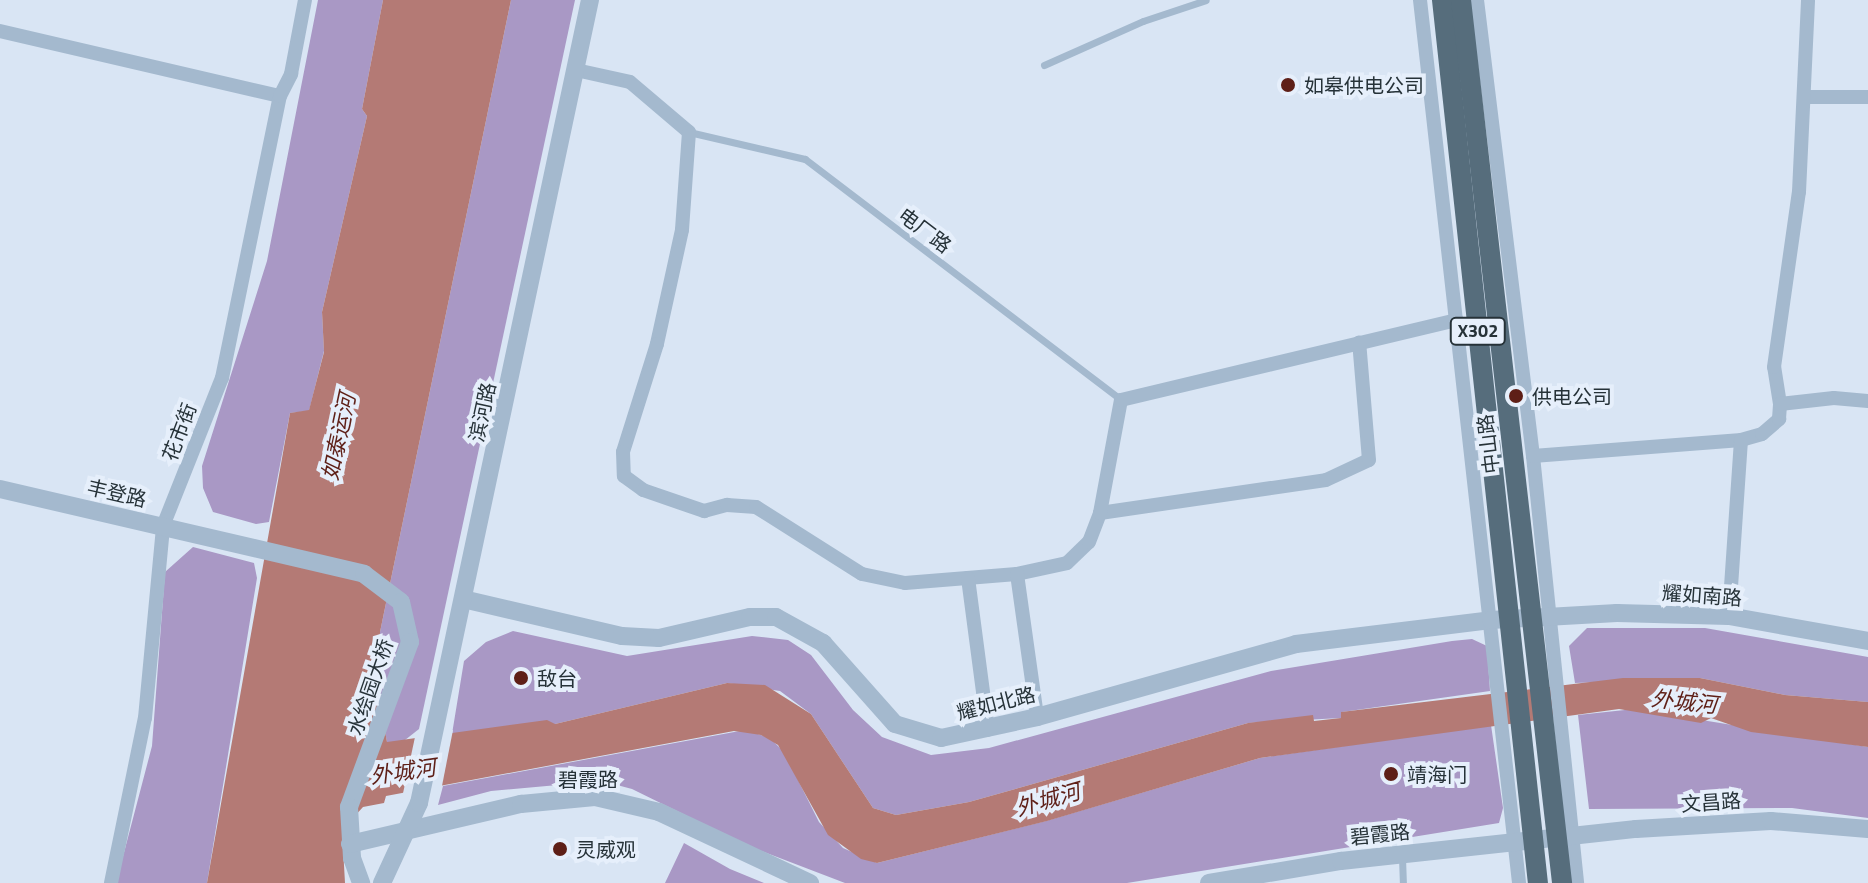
<!DOCTYPE html>
<meta charset="utf-8">
<style>
body{margin:0}
#map{position:relative;width:1868px;height:883px;overflow:hidden;background:#d9e5f4;font-family:"Titillium Web","Noto Sans SC",sans-serif}
div>[style]{position:absolute}
.green>*{inset:0;background:#a998c5}
.water>*{inset:0;background:#b47a75}
.pier>*{inset:0;background:#d9e5f4}
.service>*{height:7px;margin:-3.5px;padding:0 3.5px;transform-origin:3.5px;border-radius:3.5px;background:#a4b9ce}
.minor>*{height:14px;margin:-7px;padding:0 7px;transform-origin:7px;border-radius:7px;background:#a4b9ce}
.tertiary>*{height:18px;margin:-9px;padding:0 9px;transform-origin:9px;border-radius:9px;background:#a4b9ce}
.primary>*{height:20px;margin:-10px;padding:0 10px;transform-origin:10px;border-radius:10px;background:#566d7c}
.dots>*{width:22px;height:22px;translate:-50% -50%;box-sizing:border-box;border:4px solid #e6effb;border-radius:50%}
span{translate:-50% -50%;white-space:nowrap;text-align:center;line-height:1.15;-webkit-text-stroke:8px #e6effb;paint-order:stroke}
.shield-label span{padding:2px 6px;background:#e6effb;border:2px solid;border-radius:6px;-webkit-text-stroke-width:0}
.shield-label{font-size:18px;color:#263238;font-weight:700}
.poi-label{font-size:20px;color:#263238}
.left{translate:0 -50%;text-align:left}
.street-label{font-size:20px;color:#263238}
.water-label{font-size:22px;color:#5e1f17;font-style:italic}
</style>
<div id="map">
<div class="green">
<div style="clip-path:polygon(318px 0,383px 0,362px 109px,367px 116px,322px 312px,324px 351px,309px 411px,290px 413px,269px 522px,256px 524px,213px 512px,203px 488px,202px 466px,267px 261px)"></div>
<div style="clip-path:polygon(511px 0,575px 0,419px 729px,400px 744px,387px 742px,378px 693px,380px 632px)"></div>
<div style="clip-path:polygon(193px 547px,254px 563px,257px 578px,207px 883px,116px 883px,152px 746px,165px 572px)"></div>
<div style="clip-path:polygon(1587px 628px,1705px 628px,1868px 657px,1868px 702px,1785px 695px,1700px 678px,1575px 683px,1569px 646px)"></div>
<div style="clip-path:polygon(513px 631px,627px 656px,752px 636px,788px 640px,811px 655px,853px 710px,882px 737px,931px 755px,989px 748px,1271px 671px,1452px 641px,1472px 639px,1487px 646px,1490px 691px,1342px 712px,1341px 718px,1248px 723px,969px 802px,896px 815px,873px 808px,811px 714px,780px 691px,727px 683px,555px 724px,452px 734px,464px 661px,486px 642px)"></div>
<div style="clip-path:polygon(1634px 709px,1868px 747px,1868px 818px,1792px 808px,1589px 809px,1578px 715px)"></div>
<div style="clip-path:polygon(1491px 725px,1503px 808px,1499px 823px,1127px 883px,845px 883px,748px 846px,632px 789px,602px 781px,491px 791px,438px 805px,443px 786px,745px 730px,770px 738px,784px 752px,819px 822px,843px 848px,877px 863px,1046px 821px,1260px 758px)"></div>
<div style="clip-path:polygon(684px 843px,730px 869px,764px 883px,665px 883px)"></div>
</div>
<div class="water">
<div style="clip-path:polygon(383px 0,511px 0,380px 632px,378px 693px,387px 742px,547px 720px,555px 724px,727px 683px,765px 685px,811px 714px,873px 808px,896px 815px,969px 802px,1248px 723px,1313px 715px,1314px 721px,1341px 718px,1341px 712px,1623px 678px,1700px 678px,1785px 695px,1868px 702px,1868px 747px,1751px 732px,1711px 718px,1701px 723px,1619px 709px,1260px 758px,1047px 821px,877px 863px,861px 859px,828px 835px,778px 745px,761px 735px,734px 731px,386px 796px,384px 803px,363px 807px,342px 830px,345px 883px,207px 883px,290px 413px,309px 410px,324px 352px,322px 312px,367px 116px,362px 109px)"></div>
</div>
<div class="pier">
<div style="clip-path:polygon(453px 730px,441px 791px,402px 798px,415px 737px)"></div>
</div>
<div class="service">
<div style="left:1044px;top:65px;width:108px;rotate:-24deg"></div>
<div style="left:1143px;top:21px;width:66px;rotate:-18.4deg"></div>
<div style="left:689px;top:132px;width:119px;rotate:13.1deg"></div>
<div style="left:805px;top:159px;width:397px;rotate:37.3deg"></div>
<div style="left:1402px;top:857px;width:26px;rotate:88deg"></div>
</div>
<div class="minor">
<div style="left:1420px;top:0;width:889px;rotate:83.6deg"></div>
<div style="left:1477px;top:0;width:459px;rotate:83deg"></div>
<div style="left:1533px;top:456px;width:429px;rotate:84.1deg"></div>
<div style="left:0;top:31px;width:287px;rotate:13.1deg"></div>
<div style="left:576px;top:70px;width:55px;rotate:12.5deg"></div>
<div style="left:630px;top:82px;width:77px;rotate:40.3deg"></div>
<div style="left:689px;top:132px;width:98px;rotate:94.1deg"></div>
<div style="left:682px;top:230px;width:117px;rotate:102.4deg"></div>
<div style="left:657px;top:344px;width:113px;rotate:107.5deg"></div>
<div style="left:623px;top:452px;width:24px;rotate:88deg"></div>
<div style="left:624px;top:476px;width:24px;rotate:36deg"></div>
<div style="left:643px;top:490px;width:65px;rotate:19deg"></div>
<div style="left:704px;top:511px;width:24px;rotate:-15deg"></div>
<div style="left:727px;top:505px;width:29px;rotate:4deg"></div>
<div style="left:756px;top:507px;width:125px;rotate:32.3deg"></div>
<div style="left:862px;top:574px;width:44px;rotate:11.8deg"></div>
<div style="left:905px;top:583px;width:112px;rotate:-4.6deg"></div>
<div style="left:1017px;top:574px;width:51px;rotate:-12.4deg"></div>
<div style="left:1067px;top:563px;width:30px;rotate:-44deg"></div>
<div style="left:1089px;top:542px;width:31px;rotate:-69deg"></div>
<div style="left:1100px;top:513px;width:228px;rotate:-8.3deg"></div>
<div style="left:1326px;top:480px;width:47px;rotate:-24.9deg"></div>
<div style="left:1369px;top:460px;width:118px;rotate:-94.8deg"></div>
<div style="left:1806px;top:97px;width:62px"></div>
<div style="left:1780px;top:404px;width:37px;rotate:-99deg"></div>
<div style="left:1774px;top:367px;width:177px;rotate:-81.9deg"></div>
<div style="left:1799px;top:192px;width:192px;rotate:-87.3deg"></div>
<div style="left:1533px;top:456px;width:209px;rotate:-4.4deg"></div>
<div style="left:1100px;top:513px;width:115px;rotate:-79.5deg"></div>
<div style="left:1121px;top:400px;width:345px;rotate:-13.4deg"></div>
<div style="left:1017px;top:574px;width:144px;rotate:82deg"></div>
<div style="left:968px;top:578px;width:153px;rotate:82.5deg"></div>
<div style="left:1729px;top:616px;width:176px;rotate:-86.1deg"></div>
<div style="left:1741px;top:440px;width:22px;rotate:-16deg"></div>
<div style="left:1762px;top:434px;width:23px;rotate:-41deg"></div>
<div style="left:1779px;top:419px;width:15px;rotate:-86deg"></div>
<div style="left:1780px;top:404px;width:54px;rotate:-6.3deg"></div>
<div style="left:1834px;top:398px;width:34px;rotate:5deg"></div>
<div style="left:111px;top:883px;width:168px;rotate:-78.4deg"></div>
<div style="left:145px;top:718px;width:193px;rotate:-84.6deg"></div>
<div style="left:163px;top:526px;width:159px;rotate:-68.3deg"></div>
<div style="left:222px;top:378px;width:288px;rotate:-78.4deg"></div>
<div style="left:280px;top:96px;width:25px;rotate:-63deg"></div>
<div style="left:291px;top:74px;width:75px;rotate:-79.3deg"></div>
</div>
<div class="tertiary">
<div style="left:0;top:489px;width:374px;rotate:13.1deg"></div>
<div style="left:364px;top:574px;width:46px;rotate:37.1deg"></div>
<div style="left:401px;top:602px;width:41px;rotate:77.3deg"></div>
<div style="left:410px;top:642px;width:176px;rotate:110.3deg"></div>
<div style="left:349px;top:807px;width:51px;rotate:86.6deg"></div>
<div style="left:352px;top:858px;width:27px;rotate:70deg"></div>
<div style="left:463px;top:599px;width:163px;rotate:13.1deg"></div>
<div style="left:622px;top:636px;width:37px;rotate:3deg"></div>
<div style="left:659px;top:638px;width:93px;rotate:-13deg"></div>
<div style="left:750px;top:617px;width:26px"></div>
<div style="left:776px;top:617px;width:54px;rotate:29deg"></div>
<div style="left:823px;top:643px;width:108px;rotate:48.4deg"></div>
<div style="left:895px;top:724px;width:48px;rotate:16.9deg"></div>
<div style="left:941px;top:738px;width:98px;rotate:-12.3deg"></div>
<div style="left:1037px;top:717px;width:269px;rotate:-15.7deg"></div>
<div style="left:1296px;top:644px;width:196px;rotate:-7deg"></div>
<div style="left:1491px;top:620px;width:126px;rotate:-3.2deg"></div>
<div style="left:1617px;top:613px;width:112px;rotate:1.5deg"></div>
<div style="left:1729px;top:616px;width:141px;rotate:10.2deg"></div>
<div style="left:350px;top:844px;width:176px;rotate:-13.2deg"></div>
<div style="left:521px;top:804px;width:74px;rotate:-5.4deg"></div>
<div style="left:595px;top:797px;width:66px;rotate:13.2deg"></div>
<div style="left:659px;top:812px;width:167px;rotate:25.2deg"></div>
<div style="left:382px;top:883px;width:88px;rotate:-65.2deg"></div>
<div style="left:419px;top:803px;width:821px;rotate:-77.98deg"></div>
<div style="left:1209px;top:883px;width:134px;rotate:-9.5deg"></div>
<div style="left:1341px;top:861px;width:297px;rotate:-6.2deg"></div>
<div style="left:1636px;top:829px;width:135px;rotate:-3.4deg"></div>
<div style="left:1771px;top:821px;width:97px;rotate:4.7deg"></div>
</div>
<div class="primary">
<div style="left:1442px;top:0;width:888px;rotate:83.8deg"></div>
<div style="left:1461px;top:0;width:889px;rotate:83.47deg"></div>
</div>
<div class="dots">
<div style="left:1288px;top:85px;background:#5e1f17"></div>
<div style="left:1516px;top:396px;background:#5e1f17"></div>
<div style="left:521px;top:678px;background:#5e1f17"></div>
<div style="left:1391px;top:774px;background:#5e1f17"></div>
<div style="left:560px;top:849px;background:#5e1f17"></div>
</div>
<div class="shield-label">
<span style="left:1478px;top:331px">X302</span>
</div>
<div class="poi-label">
<span class="left" style="left:1304px;top:85px">如皋供电公司</span>
<span class="left" style="left:1532px;top:396px">供电公司</span>
<span class="left" style="left:537px;top:678px">敌台</span>
<span class="left" style="left:1407px;top:774px">靖海门</span>
<span class="left" style="left:576px;top:849px">灵威观</span>
</div>
<div class="street-label">
<span style="left:925px;top:230px;rotate:37deg">电厂路</span>
<span style="left:482px;top:412px;rotate:-78deg">滨河路</span>
<span style="left:179px;top:432px;rotate:-69deg">花市街</span>
<span style="left:1488px;top:444px;rotate:-97deg">中山路</span>
<span style="left:117px;top:493px;rotate:13deg">丰登路</span>
<span style="left:1702px;top:595px;rotate:4deg">耀如南路</span>
<span style="left:370px;top:687px;rotate:-71deg">水绘园大桥</span>
<span style="left:996px;top:703px;rotate:-14deg">耀如北路</span>
<span style="left:588px;top:779px">碧霞路</span>
<span style="left:1711px;top:802px;rotate:-4deg">文昌路</span>
<span style="left:1380px;top:834px;rotate:-6deg">碧霞路</span>
</div>
<div class="water-label">
<span style="left:339px;top:437px;rotate:-78deg">如泰运河</span>
<span style="left:1684px;top:702px;rotate:6deg">外城河</span>
<span style="left:403px;top:772px;rotate:-8deg">外城河</span>
<span style="left:1048px;top:800px;rotate:-16deg">外城河</span>
</div>
</div>
